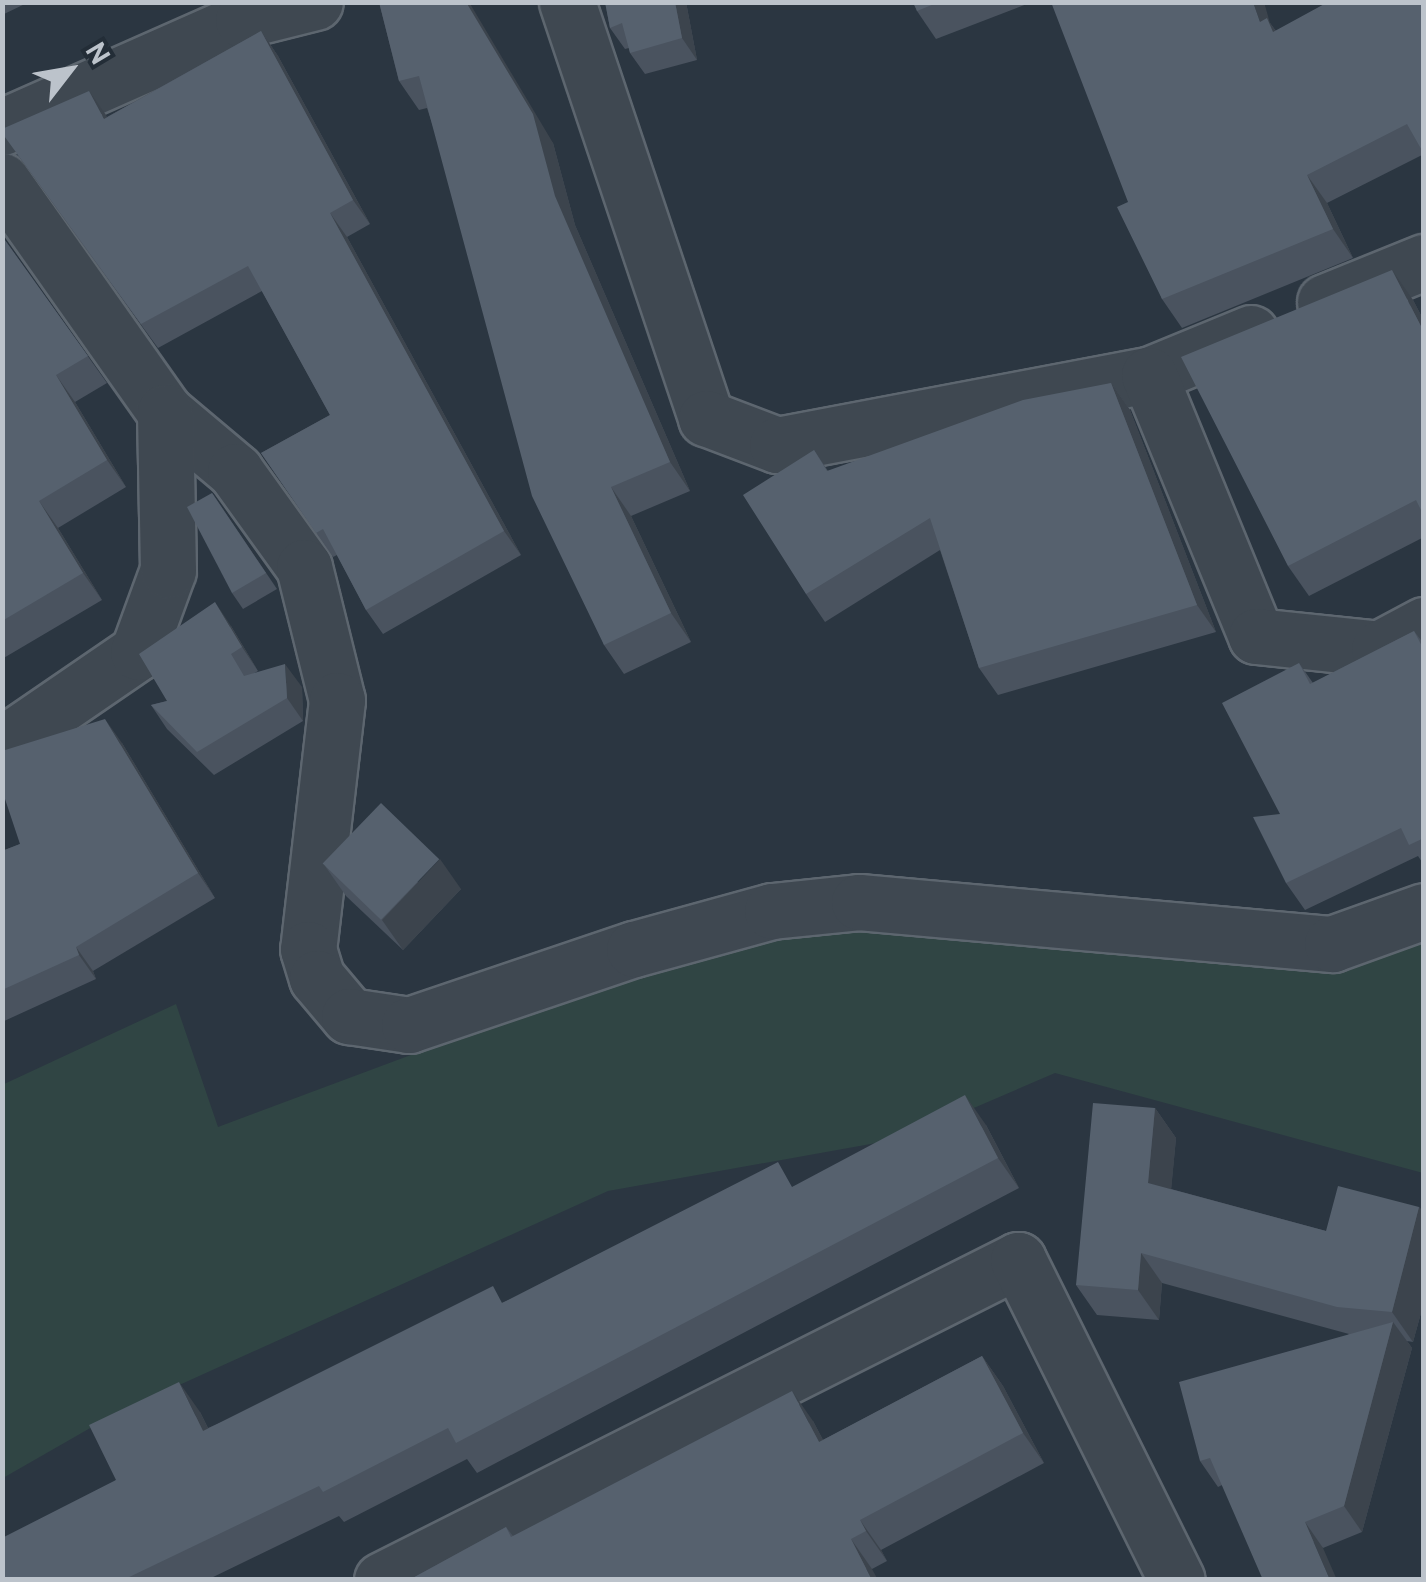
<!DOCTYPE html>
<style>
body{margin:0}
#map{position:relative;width:1426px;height:1582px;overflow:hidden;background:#2b3641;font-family:Overpass,sans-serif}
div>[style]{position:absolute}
.green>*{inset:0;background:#304544}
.roads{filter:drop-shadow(2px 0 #5d666f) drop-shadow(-2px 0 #5d666f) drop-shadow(0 2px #5d666f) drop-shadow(0 -2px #5d666f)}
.street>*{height:55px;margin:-27.5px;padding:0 27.5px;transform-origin:27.5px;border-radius:27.5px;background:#3f4851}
.wall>*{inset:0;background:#4a535f}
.shaded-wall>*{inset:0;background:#3c444d}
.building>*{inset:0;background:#56616e;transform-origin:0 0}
span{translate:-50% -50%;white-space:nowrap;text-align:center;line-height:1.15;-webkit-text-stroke:8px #232d37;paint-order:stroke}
.frame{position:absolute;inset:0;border:5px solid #bcc3cb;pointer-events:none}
.north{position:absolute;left:20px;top:20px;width:100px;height:100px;-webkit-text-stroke:8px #232d37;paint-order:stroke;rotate:59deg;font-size:28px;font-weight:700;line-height:40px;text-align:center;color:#bcc3cb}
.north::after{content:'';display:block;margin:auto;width:35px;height:45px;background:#bcc3cb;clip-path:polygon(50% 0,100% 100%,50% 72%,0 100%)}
</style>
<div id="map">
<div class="green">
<div style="clip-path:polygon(1423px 921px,1423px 1173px,1055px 1073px,904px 1138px,608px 1191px,113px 1415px,3px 1478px,2px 1085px,176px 1004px,218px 1127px,451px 1040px,710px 925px)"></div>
</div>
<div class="roads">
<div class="street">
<div style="left:567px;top:2px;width:439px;rotate:71.5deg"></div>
<div style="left:706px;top:418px;width:76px;rotate:20.8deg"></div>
<div style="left:777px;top:445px;width:379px;rotate:-10.7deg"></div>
<div style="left:1149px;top:375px;width:110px;rotate:-22.4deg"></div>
<div style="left:2px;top:127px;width:264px;rotate:-23.9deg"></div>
<div style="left:243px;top:20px;width:74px;rotate:-14deg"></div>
<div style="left:2px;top:181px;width:283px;rotate:54.8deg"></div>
<div style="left:165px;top:412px;width:92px;rotate:40.1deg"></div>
<div style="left:235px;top:471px;width:118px;rotate:54.3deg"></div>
<div style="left:304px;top:567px;width:137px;rotate:76.1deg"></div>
<div style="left:337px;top:700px;width:251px;rotate:96.6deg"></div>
<div style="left:308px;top:949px;width:30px;rotate:73deg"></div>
<div style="left:317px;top:978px;width:50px;rotate:49.9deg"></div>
<div style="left:349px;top:1016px;width:61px;rotate:8.5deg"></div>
<div style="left:409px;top:1025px;width:237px;rotate:-18.7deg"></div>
<div style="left:634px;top:949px;width:143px;rotate:-15.4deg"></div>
<div style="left:772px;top:911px;width:87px;rotate:-5.9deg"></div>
<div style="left:859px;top:902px;width:475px;rotate:5.1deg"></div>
<div style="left:1332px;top:944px;width:98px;rotate:-19.7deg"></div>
<div style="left:1325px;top:302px;width:107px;rotate:-22deg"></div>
<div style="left:1149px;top:375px;width:282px;rotate:67.7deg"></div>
<div style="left:1256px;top:636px;width:124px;rotate:6deg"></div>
<div style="left:1379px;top:649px;width:51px;rotate:-28.1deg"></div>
<div style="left:2px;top:745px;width:165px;rotate:-34.4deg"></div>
<div style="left:138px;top:652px;width:87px;rotate:-69.9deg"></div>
<div style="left:168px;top:570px;width:158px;rotate:-91.1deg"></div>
<div style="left:382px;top:1580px;width:712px;rotate:-26.71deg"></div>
<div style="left:1018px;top:1260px;width:357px;rotate:63.6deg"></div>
</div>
</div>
<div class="wall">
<div style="clip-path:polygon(2px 2px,29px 2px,2px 15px)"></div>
<div style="clip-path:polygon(379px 2px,553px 143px,575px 225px,690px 491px,631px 516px,691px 642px,624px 674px,604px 645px,427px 108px,419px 110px,399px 81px)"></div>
<div style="clip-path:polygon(605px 2px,686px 2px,697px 60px,645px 74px,630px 53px,629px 48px,625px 49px,610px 28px)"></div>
<div style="clip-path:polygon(913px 2px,1032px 2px,936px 39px,917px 11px)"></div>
<div style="clip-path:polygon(1424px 2px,1424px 154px,1327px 203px,1353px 258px,1182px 328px,1162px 299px,1128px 202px,1270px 23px,1276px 31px)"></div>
<div style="clip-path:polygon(261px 31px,278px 56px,370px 224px,347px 237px,521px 555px,383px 634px,366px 610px,337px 555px,333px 557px,261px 453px,330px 415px,262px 291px,158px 348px,17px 154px,107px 117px)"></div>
<div style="clip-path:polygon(2px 236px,107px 383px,75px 402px,126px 487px,58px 528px,102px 600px,2px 659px)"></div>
<div style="clip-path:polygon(1413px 300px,1424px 321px,1424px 537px,1309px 596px,1288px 566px)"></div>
<div style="clip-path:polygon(1111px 383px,1130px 410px,1216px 632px,998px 695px,979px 668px,940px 550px,825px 622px,806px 594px,814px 450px,828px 471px)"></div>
<div style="clip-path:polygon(212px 493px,277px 589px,243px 609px,232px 593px)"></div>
<div style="clip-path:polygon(231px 626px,258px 671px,253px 674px,302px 687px,303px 721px,214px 775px,167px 729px,151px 705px,167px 701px)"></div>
<div style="clip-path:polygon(1414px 631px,1424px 644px,1424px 865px,1418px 856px,1305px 910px,1286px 883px,1280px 814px,1299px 663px,1313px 683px)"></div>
<div style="clip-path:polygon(122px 743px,215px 898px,93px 971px,96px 979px,2px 1022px,2px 851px,20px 844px)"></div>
<div style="clip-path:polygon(325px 866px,461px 889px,403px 950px,346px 896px)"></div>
<div style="clip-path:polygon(1155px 1108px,1176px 1138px,1171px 1189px,1326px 1231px,1419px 1207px,1424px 1213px,1424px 1302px,1413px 1342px,1407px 1341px,1412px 1348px,1362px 1532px,1323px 1548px,1222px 1485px,1218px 1487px,1200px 1461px,1349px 1334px,1162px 1283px,1159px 1320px,1097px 1315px,1076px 1285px)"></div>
<div style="clip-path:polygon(986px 1125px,1019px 1188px,477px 1473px,467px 1459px,344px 1522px,339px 1516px,207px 1580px,2px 1580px,116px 1480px,200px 1412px,208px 1428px,504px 1302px,795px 1186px)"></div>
<div style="clip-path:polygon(982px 1356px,1003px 1386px,1044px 1463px,881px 1550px,887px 1561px,872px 1569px,409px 1580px,506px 1527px,513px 1536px,813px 1421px,823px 1440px)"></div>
</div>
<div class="shaded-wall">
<div style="clip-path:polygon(466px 2px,469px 2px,553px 143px,575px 225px,690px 491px,670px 462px)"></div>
<div style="clip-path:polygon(675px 2px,686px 2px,697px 60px,682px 38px)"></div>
<div style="clip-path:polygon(1253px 2px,1264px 2px,1270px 23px,1287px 47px,1260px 22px)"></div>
<div style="clip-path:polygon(261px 31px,278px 56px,370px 224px,353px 200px)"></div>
<div style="clip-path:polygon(89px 91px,106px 115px,121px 143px,104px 119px)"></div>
<div style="clip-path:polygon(1307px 175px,1327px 203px,1353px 258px,1333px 229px)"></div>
<div style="clip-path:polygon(330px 213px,347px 237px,521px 555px,504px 531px)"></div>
<div style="clip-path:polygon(1392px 270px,1413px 300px,1424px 321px,1424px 332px)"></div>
<div style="clip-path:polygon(56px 375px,75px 402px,126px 487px,107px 460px)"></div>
<div style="clip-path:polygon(1111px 383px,1130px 410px,1216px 632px,1197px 605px)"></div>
<div style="clip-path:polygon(611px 487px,631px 516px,691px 642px,671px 613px)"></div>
<div style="clip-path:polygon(39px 501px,58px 528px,102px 600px,83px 573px)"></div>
<div style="clip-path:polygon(215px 602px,231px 626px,258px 671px,242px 647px)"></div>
<div style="clip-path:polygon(285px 664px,302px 687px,303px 721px,287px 698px)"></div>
<div style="clip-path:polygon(105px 719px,122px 743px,215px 898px,198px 873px)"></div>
<div style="clip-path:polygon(440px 859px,461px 889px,403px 950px,382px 920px)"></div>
<div style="clip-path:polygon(76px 947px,93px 971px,96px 979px,79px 955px)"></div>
<div style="clip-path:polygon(965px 1095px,986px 1125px,1019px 1188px,998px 1158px)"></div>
<div style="clip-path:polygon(1155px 1108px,1176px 1138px,1169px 1213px,1148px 1183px)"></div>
<div style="clip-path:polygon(1419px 1207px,1424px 1213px,1424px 1302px,1413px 1342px,1392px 1312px)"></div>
<div style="clip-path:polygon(1141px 1253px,1162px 1283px,1159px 1320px,1138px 1290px)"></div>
<div style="clip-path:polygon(1393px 1322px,1412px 1348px,1362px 1532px,1344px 1506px)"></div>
<div style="clip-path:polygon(982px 1356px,1003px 1386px,1044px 1463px,1023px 1433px)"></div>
<div style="clip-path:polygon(179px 1382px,200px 1412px,224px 1461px,203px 1431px)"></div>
<div style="clip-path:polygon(792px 1391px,813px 1421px,840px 1472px,819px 1442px)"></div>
<div style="clip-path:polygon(860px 1520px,881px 1550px,887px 1561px,866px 1531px)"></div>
<div style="clip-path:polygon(1305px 1522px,1323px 1548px,1337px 1580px,1330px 1580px)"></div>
<div style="clip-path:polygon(851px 1539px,872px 1569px,878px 1580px,872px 1580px)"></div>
</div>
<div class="building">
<div style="clip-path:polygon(379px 2px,466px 2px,533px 114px,555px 196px,670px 462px,611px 487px,671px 613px,604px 645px,532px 496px,419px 76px,399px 81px)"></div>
<div style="clip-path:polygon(605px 2px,675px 2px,682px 38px,630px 53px,622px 23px,610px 28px)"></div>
<div style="clip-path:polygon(913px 2px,939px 2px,917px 11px)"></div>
<div style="clip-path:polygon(1051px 2px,1253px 2px,1260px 22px,1267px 18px,1273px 32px,1328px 2px,1424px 2px,1424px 154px,1407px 124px,1307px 175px,1333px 229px,1162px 299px,1117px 207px,1128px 202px)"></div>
<div style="clip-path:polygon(261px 31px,353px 200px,330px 213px,504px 531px,366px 610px,323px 529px,316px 533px,261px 453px,330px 415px,248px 266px,141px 324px,2px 133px,2px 129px,89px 91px,104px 119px)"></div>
<div style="clip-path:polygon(2px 236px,88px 356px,56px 375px,107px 460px,39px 501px,83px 573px,2px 621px)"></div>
<div style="clip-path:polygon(1392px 270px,1424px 332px,1424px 516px,1416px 500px,1288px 566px,1181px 357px)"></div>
<div style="clip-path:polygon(1111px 383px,1197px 605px,979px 668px,930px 518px,806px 594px,743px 495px,814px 450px,827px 471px,1023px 400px)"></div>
<div style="clip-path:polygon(212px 493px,266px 573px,232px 593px,187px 507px)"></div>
<div style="clip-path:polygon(215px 602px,242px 647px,231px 654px,244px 676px,285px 664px,287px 698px,197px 752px,151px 705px,167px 701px,139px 654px)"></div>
<div style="clip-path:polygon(1414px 631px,1424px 650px,1424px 838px,1409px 845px,1401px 828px,1286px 883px,1253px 817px,1280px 814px,1222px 703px,1299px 663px,1310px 684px)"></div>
<div style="clip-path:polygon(105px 719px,198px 873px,76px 947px,79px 955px,2px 990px,2px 851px,20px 844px,2px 790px,2px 751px)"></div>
<div style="left:381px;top:803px;width:81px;height:84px;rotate:44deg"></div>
<div style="clip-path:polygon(965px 1095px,998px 1158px,456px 1443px,448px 1428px,323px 1492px,319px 1486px,123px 1580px,2px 1580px,2px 1538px,116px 1480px,89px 1425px,179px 1382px,203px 1431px,493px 1286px,502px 1303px,778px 1162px,792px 1187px)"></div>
<div style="clip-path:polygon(1093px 1103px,1155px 1108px,1148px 1183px,1326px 1231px,1338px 1186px,1419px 1207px,1392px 1312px,1337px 1307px,1141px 1253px,1138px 1290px,1076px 1285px)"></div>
<div style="clip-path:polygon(1393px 1322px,1344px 1506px,1305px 1522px,1330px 1580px,1263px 1580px,1210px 1458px,1200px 1461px,1179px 1382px)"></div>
<div style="clip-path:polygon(982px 1356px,1023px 1433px,860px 1520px,866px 1531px,851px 1539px,872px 1580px,409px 1580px,506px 1527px,511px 1537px,792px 1391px,819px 1442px)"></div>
</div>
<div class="frame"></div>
<div class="north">N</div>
</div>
